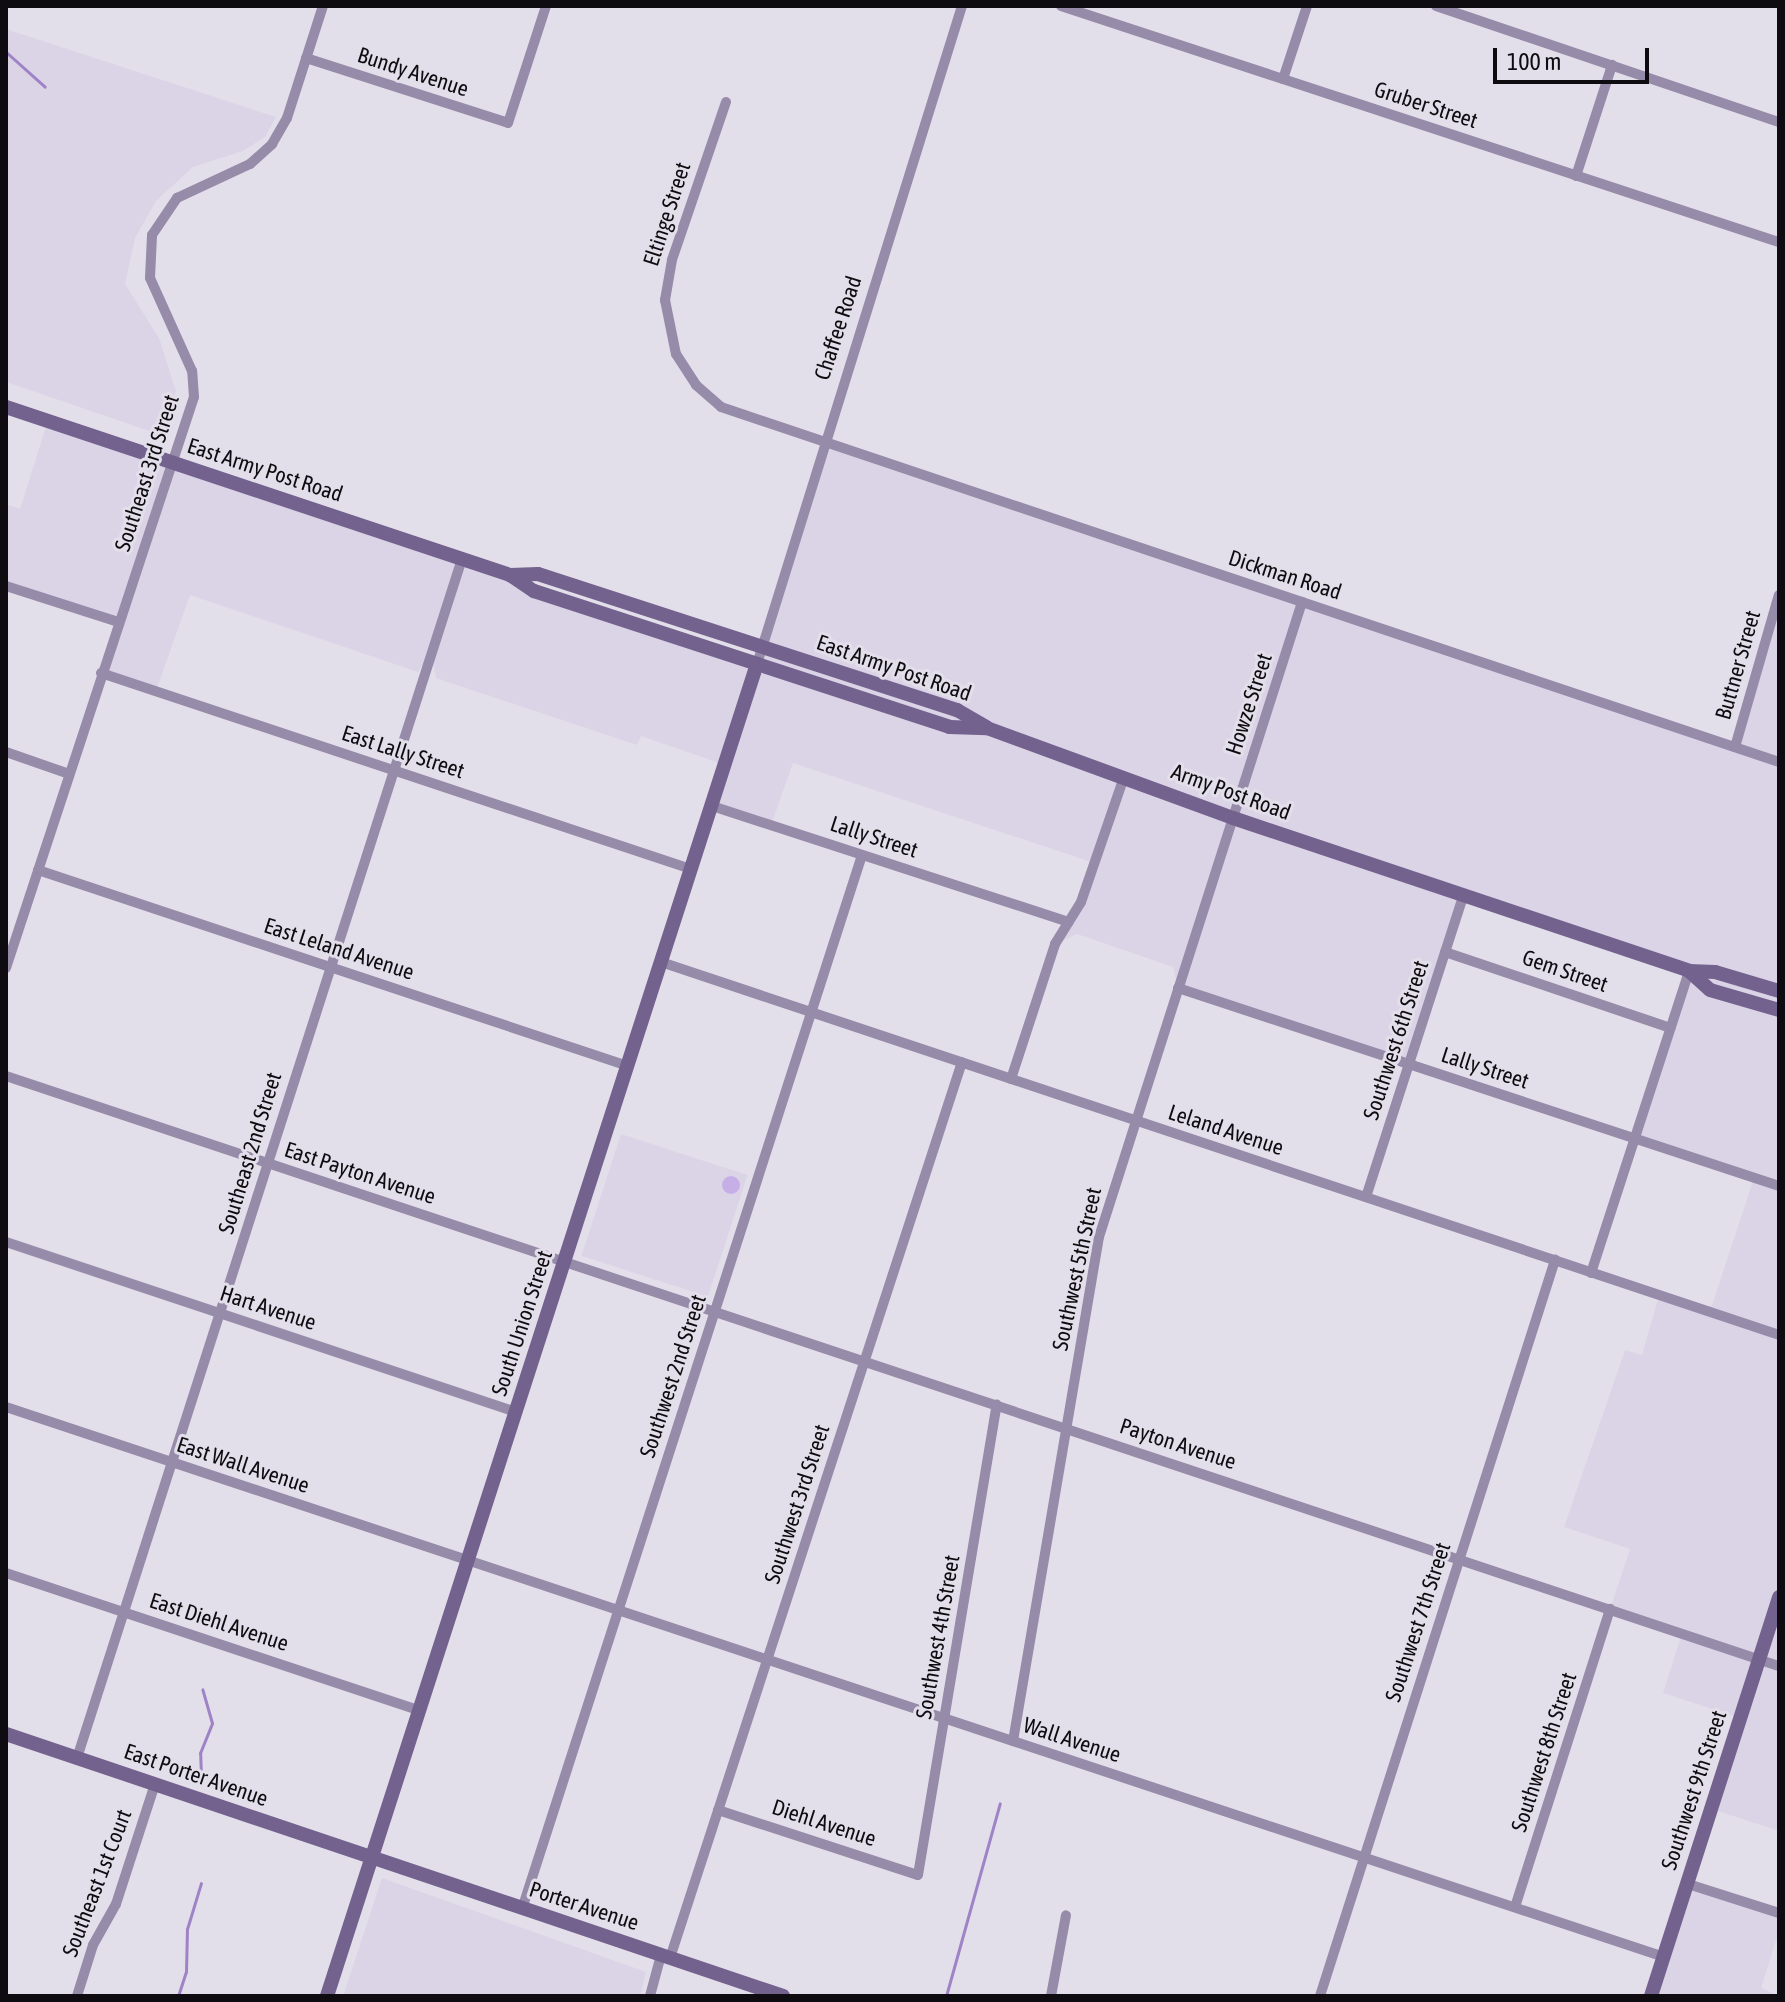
<!DOCTYPE html>
<style>
body{margin:0}
#map{position:relative;width:1785px;height:2002px;overflow:hidden;background:#e3dfea;font-family:"Asap Condensed",sans-serif}
div>[style]{position:absolute}
.built>*{inset:0;background:#dbd4e7;transform-origin:0 0}
.green>*{inset:0;background:#c5afe6}
.round{border-radius:50%}
.stream>*{height:3px;margin:-1.5px;padding:0 1.5px;transform-origin:1.5px;border-radius:1.5px;background:#9f83c7}
.street>*{height:10px;margin:-5px;padding:0 5px;transform-origin:5px;border-radius:5px;background:#978baa}
.secondary>*{height:14px;margin:-7px;padding:0 7px;transform-origin:7px;border-radius:7px;background:#74628e}
span{translate:-50% -50%;white-space:nowrap;text-align:center;line-height:1.15;-webkit-text-stroke:6px #e3dfea;paint-order:stroke}
.street-label{font-size:22px;color:#0e0c10}
.frame{position:absolute;inset:0;border:8px solid #0e0c10;pointer-events:none}
.scale{position:absolute;left:1493px;top:48px;width:156px;height:36px;box-sizing:border-box;border:4px solid #0e0c10;border-top:0;padding-left:10px;font-size:24px;line-height:28px;white-space:nowrap;color:#0e0c10;-webkit-text-stroke:6px #e3dfea;paint-order:stroke}
</style>
<div id="map">
<div class="built">
<div style="clip-path:polygon(6px 29px,276px 117px,265px 137px,243px 151px,193px 167px,156px 201px,135px 238px,125px 284px,159px 338px,176px 391px,161px 435px,6px 382px)"></div>
<div style="clip-path:polygon(48px 420px,756px 663px,822px 443px,1735px 746px,1779px 609px,1779px 1831px,1712px 1809px,1740px 1718px,1663px 1693px,1682px 1633px,1610px 1609px,1630px 1549px,1564px 1527px,1625px 1350px,1642px 1355px,1659px 1295px,1705px 1311px,1712px 1305px,1752px 1184px,1749px 1177px,1635px 1139px,1689px 972px,1464px 894px,1409px 1063px,1178px 988px,1173px 967px,1077px 934px,1055px 944px,1081px 902px,1094px 863px,793px 763px,771px 825px,712px 806px,725px 765px,641px 736px,637px 745px,436px 678px,431px 653px,418px 672px,190px 595px,156px 691px,101px 673px,118px 623px,6px 586px,6px 504px,20px 509px)"></div>
<div style="left:621px;top:1134px;width:133px;height:128px;rotate:18deg"></div>
<div style="clip-path:polygon(382px 1878px,646px 1972px,640px 1996px,343px 1996px)"></div>
<div style="clip-path:polygon(1688px 1884px,1779px 1913px,1779px 1931px,1761px 1988px,1779px 1996px,1651px 1996px)"></div>
</div>
<div class="green">
<div class="round" style="left:722px;top:1176px;width:18px;height:18px"></div>
</div>
<div class="stream">
<div style="left:6px;top:52px;width:52px;rotate:41.9deg"></div>
<div style="left:201px;top:1777px;width:24px;rotate:-92deg"></div>
<div style="left:200px;top:1753px;width:32px;rotate:-68deg"></div>
<div style="left:212px;top:1723px;width:35px;rotate:-106deg"></div>
<div style="left:178px;top:1996px;width:25px;rotate:-72deg"></div>
<div style="left:186px;top:1972px;width:43px;rotate:-88.7deg"></div>
<div style="left:187px;top:1929px;width:48px;rotate:-73.1deg"></div>
<div style="left:946px;top:1996px;width:200px;rotate:-74.4deg"></div>
</div>
<div class="street">
<div style="left:1061px;top:6px;width:756px;rotate:18.2deg"></div>
<div style="left:1436px;top:6px;width:362px;rotate:18.7deg"></div>
<div style="left:306px;top:58px;width:212px;rotate:17.8deg"></div>
<div style="left:508px;top:123px;width:123px;rotate:-72deg"></div>
<div style="left:1283px;top:79px;width:77px;rotate:-71.8deg"></div>
<div style="left:726px;top:102px;width:167px;rotate:108.9deg"></div>
<div style="left:672px;top:260px;width:41px;rotate:99.9deg"></div>
<div style="left:665px;top:300px;width:55px;rotate:78.5deg"></div>
<div style="left:676px;top:354px;width:37px;rotate:57deg"></div>
<div style="left:696px;top:385px;width:33px;rotate:41deg"></div>
<div style="left:721px;top:407px;width:1116px;rotate:18.55deg"></div>
<div style="left:1576px;top:176px;width:117px;rotate:-72deg"></div>
<div style="left:6px;top:586px;width:118px;rotate:17.8deg"></div>
<div style="left:757px;top:664px;width:689px;rotate:-72.7deg"></div>
<div style="left:101px;top:673px;width:622px;rotate:18.38deg"></div>
<div style="left:1735px;top:747px;width:158px;rotate:-73.9deg"></div>
<div style="left:6px;top:752px;width:67px;rotate:19.2deg"></div>
<div style="left:712px;top:806px;width:375px;rotate:18deg"></div>
<div style="left:38px;top:870px;width:622px;rotate:18.38deg"></div>
<div style="left:1445px;top:952px;width:238px;rotate:18.6deg"></div>
<div style="left:661px;top:962px;width:1179px;rotate:18.45deg"></div>
<div style="left:6px;top:968px;width:601px;rotate:-71.78deg"></div>
<div style="left:194px;top:397px;width:26px;rotate:-94deg"></div>
<div style="left:192px;top:371px;width:102px;rotate:-114.3deg"></div>
<div style="left:150px;top:278px;width:43px;rotate:-87.3deg"></div>
<div style="left:152px;top:235px;width:45px;rotate:-56deg"></div>
<div style="left:177px;top:198px;width:81px;rotate:-25deg"></div>
<div style="left:250px;top:164px;width:30px;rotate:-42deg"></div>
<div style="left:272px;top:144px;width:30px;rotate:-60deg"></div>
<div style="left:287px;top:118px;width:118px;rotate:-72.2deg"></div>
<div style="left:1178px;top:988px;width:633px;rotate:18.23deg"></div>
<div style="left:6px;top:1076px;width:1869px;rotate:18.41deg"></div>
<div style="left:1011px;top:1079px;width:142px;rotate:-71.9deg"></div>
<div style="left:1055px;top:944px;width:49px;rotate:-58.2deg"></div>
<div style="left:1081px;top:902px;width:132px;rotate:-71deg"></div>
<div style="left:1366px;top:1197px;width:318px;rotate:-72.1deg"></div>
<div style="left:6px;top:1242px;width:538px;rotate:18.43deg"></div>
<div style="left:1591px;top:1273px;width:318px;rotate:-72deg"></div>
<div style="left:6px;top:1407px;width:1747px;rotate:18.35deg"></div>
<div style="left:6px;top:1573px;width:435px;rotate:18.4deg"></div>
<div style="left:1013px;top:1741px;width:511px;rotate:-80.32deg"></div>
<div style="left:1099px;top:1237px;width:667px;rotate:-72.27deg"></div>
<div style="left:77px;top:1758px;width:1259px;rotate:-72.2deg"></div>
<div style="left:718px;top:1810px;width:210px;rotate:18deg"></div>
<div style="left:918px;top:1875px;width:477px;rotate:-80.5deg"></div>
<div style="left:1688px;top:1884px;width:96px;rotate:17.7deg"></div>
<div style="left:1515px;top:1907px;width:313px;rotate:-72.3deg"></div>
<div style="left:522px;top:1909px;width:1107px;rotate:-72.12deg"></div>
<div style="left:670px;top:1958px;width:942px;rotate:-71.95deg"></div>
<div style="left:77px;top:1996px;width:53px;rotate:-72.6deg"></div>
<div style="left:93px;top:1945px;width:47px;rotate:-60.7deg"></div>
<div style="left:116px;top:1904px;width:126px;rotate:-72deg"></div>
<div style="left:650px;top:1996px;width:42px;rotate:-75deg"></div>
<div style="left:1051px;top:1996px;width:82px;rotate:-79.5deg"></div>
<div style="left:1320px;top:1996px;width:773px;rotate:-72.29deg"></div>
</div>
<div class="secondary">
<div style="left:6px;top:407px;width:531px;rotate:18.43deg"></div>
<div style="left:510px;top:575px;width:29px;rotate:34deg"></div>
<div style="left:534px;top:591px;width:437px;rotate:18.1deg"></div>
<div style="left:949px;top:727px;width:38px;rotate:2deg"></div>
<div style="left:987px;top:728px;width:262px;rotate:20.1deg"></div>
<div style="left:1233px;top:818px;width:481px;rotate:18.5deg"></div>
<div style="left:1689px;top:971px;width:26px;rotate:2deg"></div>
<div style="left:1715px;top:972px;width:67px;rotate:16.5deg"></div>
<div style="left:510px;top:575px;width:28px;rotate:-2deg"></div>
<div style="left:538px;top:574px;width:441px;rotate:18deg"></div>
<div style="left:957px;top:710px;width:34px;rotate:30deg"></div>
<div style="left:1689px;top:971px;width:28px;rotate:42deg"></div>
<div style="left:1710px;top:990px;width:72px;rotate:16.2deg"></div>
<div style="left:6px;top:1734px;width:820px;rotate:18.63deg"></div>
<div style="left:327px;top:1996px;width:1400px;rotate:-72.11deg"></div>
<div style="left:1651px;top:1996px;width:419px;rotate:-72.2deg"></div>
</div>
<div class="street-label">
<span style="left:413px;top:72px;rotate:18deg">Bundy Avenue</span>
<span style="left:1426px;top:105px;rotate:18deg">Gruber Street</span>
<span style="left:667px;top:214px;rotate:-72deg">Eltinge Street</span>
<span style="left:838px;top:328px;rotate:-72deg">Chaffee Road</span>
<span style="left:265px;top:470px;rotate:18deg">East Army Post Road</span>
<span style="left:147px;top:473px;rotate:-72deg">Southeast 3rd Street</span>
<span style="left:1285px;top:575px;rotate:18deg">Dickman Road</span>
<span style="left:1738px;top:665px;rotate:-74deg">Buttner Street</span>
<span style="left:894px;top:668px;rotate:19deg">East Army Post Road</span>
<span style="left:1249px;top:704px;rotate:-72deg">Howze Street</span>
<span style="left:403px;top:752px;rotate:18deg">East Lally Street</span>
<span style="left:1231px;top:792px;rotate:20deg">Army Post Road</span>
<span style="left:874px;top:837px;rotate:18deg">Lally Street</span>
<span style="left:339px;top:949px;rotate:18deg">East Leland Avenue</span>
<span style="left:1565px;top:971px;rotate:19deg">Gem Street</span>
<span style="left:1396px;top:1040px;rotate:-72deg">Southwest 6th Street</span>
<span style="left:1485px;top:1068px;rotate:18deg">Lally Street</span>
<span style="left:1226px;top:1130px;rotate:18deg">Leland Avenue</span>
<span style="left:250px;top:1153px;rotate:-73deg">Southeast 2nd Street</span>
<span style="left:360px;top:1173px;rotate:18deg">East Payton Avenue</span>
<span style="left:1077px;top:1269px;rotate:-78deg">Southwest 5th Street</span>
<span style="left:268px;top:1308px;rotate:18deg">Hart Avenue</span>
<span style="left:522px;top:1323px;rotate:-72deg">South Union Street</span>
<span style="left:673px;top:1376px;rotate:-72deg">Southwest 2nd Street</span>
<span style="left:1178px;top:1444px;rotate:18deg">Payton Avenue</span>
<span style="left:243px;top:1465px;rotate:18deg">East Wall Avenue</span>
<span style="left:797px;top:1504px;rotate:-72deg">Southwest 3rd Street</span>
<span style="left:219px;top:1622px;rotate:18deg">East Diehl Avenue</span>
<span style="left:1418px;top:1622px;rotate:-72deg">Southwest 7th Street</span>
<span style="left:938px;top:1637px;rotate:-80deg">Southwest 4th Street</span>
<span style="left:1072px;top:1740px;rotate:18deg">Wall Avenue</span>
<span style="left:1544px;top:1752px;rotate:-72deg">Southwest 8th Street</span>
<span style="left:196px;top:1775px;rotate:19deg">East Porter Avenue</span>
<span style="left:1694px;top:1790px;rotate:-72deg">Southwest 9th Street</span>
<span style="left:824px;top:1823px;rotate:18deg">Diehl Avenue</span>
<span style="left:97px;top:1883px;rotate:-69deg">Southeast 1st Court</span>
<span style="left:584px;top:1906px;rotate:18deg">Porter Avenue</span>
</div>
<div class="frame"></div>
<div class="scale">100 m</div>
</div>
